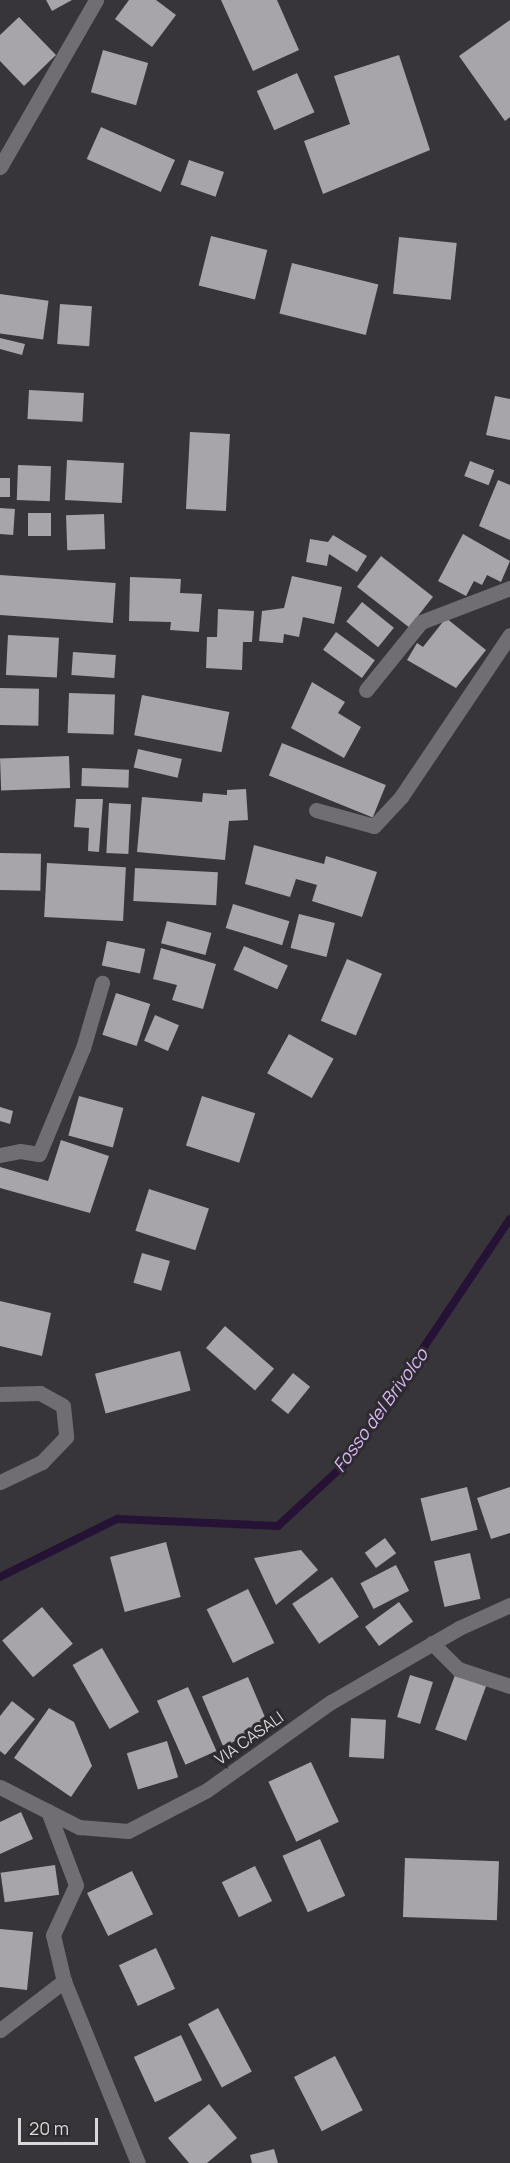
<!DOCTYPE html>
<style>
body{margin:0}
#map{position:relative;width:510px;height:2163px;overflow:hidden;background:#373539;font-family:Manrope,sans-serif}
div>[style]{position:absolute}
.stream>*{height:8px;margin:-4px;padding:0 4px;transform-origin:4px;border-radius:4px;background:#261234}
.building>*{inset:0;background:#a7a4aa;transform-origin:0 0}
.street>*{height:15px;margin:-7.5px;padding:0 7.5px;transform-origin:7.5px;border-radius:7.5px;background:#716e73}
span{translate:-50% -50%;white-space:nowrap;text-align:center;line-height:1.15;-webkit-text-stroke:6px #2d2b2f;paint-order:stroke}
.street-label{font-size:16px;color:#d8d7da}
.water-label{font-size:18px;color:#dab7f8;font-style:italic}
.scale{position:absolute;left:18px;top:2118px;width:80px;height:27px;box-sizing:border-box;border:3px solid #d8d7da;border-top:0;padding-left:8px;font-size:18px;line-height:21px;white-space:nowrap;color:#d8d7da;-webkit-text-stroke:4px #2d2b2f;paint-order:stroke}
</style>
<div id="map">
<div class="stream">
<div style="left:0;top:1577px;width:131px;rotate:-26.4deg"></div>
<div style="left:117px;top:1519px;width:161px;rotate:2.5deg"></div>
<div style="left:278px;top:1526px;width:93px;rotate:-42.8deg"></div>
<div style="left:346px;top:1463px;width:294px;rotate:-56.1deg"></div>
</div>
<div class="building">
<div style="clip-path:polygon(46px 0,72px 0,52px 11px)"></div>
<div style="clip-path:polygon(129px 0,156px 0,176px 15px,152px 47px,115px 19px)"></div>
<div style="clip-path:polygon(221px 0,277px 0,299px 50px,253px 71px)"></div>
<div style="clip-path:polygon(19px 17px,56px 55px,24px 86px,0 61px,0 35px)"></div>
<div style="clip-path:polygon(510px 20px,510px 117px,505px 121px,459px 56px)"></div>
<div style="left:103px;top:50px;width:47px;height:44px;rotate:16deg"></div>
<div style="clip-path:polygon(399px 55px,430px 150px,323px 194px,304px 141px,350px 124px,334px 76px)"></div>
<div style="left:297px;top:73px;width:43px;height:44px;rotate:66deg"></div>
<div style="left:101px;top:127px;width:81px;height:35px;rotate:24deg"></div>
<div style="left:189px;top:160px;width:37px;height:26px;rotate:19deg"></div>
<div style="left:211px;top:236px;width:58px;height:51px;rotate:14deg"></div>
<div style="left:399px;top:237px;width:58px;height:57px;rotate:6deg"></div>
<div style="left:292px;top:263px;width:89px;height:52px;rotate:14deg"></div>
<div style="left:0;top:294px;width:49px;height:39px;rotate:8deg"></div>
<div style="left:60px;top:304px;width:32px;height:40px;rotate:4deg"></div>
<div style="clip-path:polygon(0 338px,25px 344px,22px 355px,0 349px)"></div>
<div style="left:29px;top:390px;width:55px;height:29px;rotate:3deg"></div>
<div style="clip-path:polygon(495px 396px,510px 399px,510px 440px,486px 435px)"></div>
<div style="left:190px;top:432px;width:40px;height:77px;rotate:3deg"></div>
<div style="left:67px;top:460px;width:57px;height:40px;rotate:3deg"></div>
<div style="left:470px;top:461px;width:26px;height:16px;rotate:21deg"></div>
<div style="left:18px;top:465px;width:33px;height:35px;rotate:2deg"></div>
<div style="left:0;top:478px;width:10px;height:19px"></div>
<div style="clip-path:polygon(498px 480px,510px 485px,510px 540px,479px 526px)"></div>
<div style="left:0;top:508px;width:15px;height:26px;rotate:4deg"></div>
<div style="left:51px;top:513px;width:23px;height:23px;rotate:90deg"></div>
<div style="left:104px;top:514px;width:35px;height:38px;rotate:88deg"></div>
<div style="clip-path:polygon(463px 534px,510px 561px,501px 582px,487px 575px,482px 585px,474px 581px,466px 596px,438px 581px)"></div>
<div style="clip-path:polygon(333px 535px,367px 556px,357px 572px,329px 554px,327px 566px,306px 562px,310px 539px,328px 542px)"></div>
<div style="left:381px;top:556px;width:66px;height:39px;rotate:38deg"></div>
<div style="left:0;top:575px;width:116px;height:40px;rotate:4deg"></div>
<div style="clip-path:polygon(292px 576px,342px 587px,334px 624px,303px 617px,299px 637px,284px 634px,283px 643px,259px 641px,262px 611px,284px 608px)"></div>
<div style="clip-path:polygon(130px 577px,181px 579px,180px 593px,202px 594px,199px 632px,170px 630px,171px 622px,129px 621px)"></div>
<div style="left:362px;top:602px;width:41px;height:25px;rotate:39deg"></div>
<div style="clip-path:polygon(218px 609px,254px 611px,252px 642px,243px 642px,242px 670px,206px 668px,207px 637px,217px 637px)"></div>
<div style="clip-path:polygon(446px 618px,486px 650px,456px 688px,407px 660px,417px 643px,423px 647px)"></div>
<div style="left:336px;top:632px;width:48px;height:22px;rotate:36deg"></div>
<div style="left:8px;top:635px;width:51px;height:40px;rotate:3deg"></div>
<div style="left:73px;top:652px;width:43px;height:23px;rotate:4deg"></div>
<div style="clip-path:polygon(312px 682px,345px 702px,338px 713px,361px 727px,344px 758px,291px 728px)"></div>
<div style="left:0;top:688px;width:39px;height:37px;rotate:1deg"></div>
<div style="left:69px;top:693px;width:46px;height:40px;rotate:2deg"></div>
<div style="left:142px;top:695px;width:89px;height:41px;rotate:11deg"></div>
<div style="left:282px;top:743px;width:112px;height:35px;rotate:22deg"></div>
<div style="left:138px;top:749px;width:45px;height:19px;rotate:13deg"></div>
<div style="left:69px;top:756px;width:32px;height:69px;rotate:88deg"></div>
<div style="left:82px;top:768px;width:47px;height:18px;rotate:2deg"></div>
<div style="clip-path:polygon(246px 789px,248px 820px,229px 821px,225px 860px,137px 852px,142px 797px,202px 802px,203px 793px,227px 795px,227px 790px)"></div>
<div style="clip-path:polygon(76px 799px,103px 799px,99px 852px,88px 851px,89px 828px,74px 827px)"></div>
<div style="left:109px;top:803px;width:22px;height:50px;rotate:3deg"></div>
<div style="clip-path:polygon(254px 845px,324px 864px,326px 856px,377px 872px,362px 917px,312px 901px,317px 885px,296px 879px,290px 897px,245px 884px)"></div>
<div style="left:0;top:853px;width:41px;height:37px;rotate:1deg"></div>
<div style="left:47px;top:863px;width:79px;height:54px;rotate:3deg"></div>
<div style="left:135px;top:868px;width:83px;height:33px;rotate:3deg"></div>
<div style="left:233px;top:904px;width:59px;height:25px;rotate:17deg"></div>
<div style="left:299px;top:914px;width:37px;height:35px;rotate:14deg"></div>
<div style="left:167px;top:921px;width:46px;height:23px;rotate:15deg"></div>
<div style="left:107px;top:941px;width:39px;height:25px;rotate:12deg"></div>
<div style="left:244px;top:946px;width:48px;height:26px;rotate:24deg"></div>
<div style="clip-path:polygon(161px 948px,216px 964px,203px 1009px,172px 1000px,177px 985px,153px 979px)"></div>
<div style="left:347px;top:959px;width:38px;height:67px;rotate:23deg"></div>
<div style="left:116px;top:993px;width:36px;height:44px;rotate:18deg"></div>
<div style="left:155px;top:1015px;width:26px;height:28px;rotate:23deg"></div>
<div style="left:289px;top:1034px;width:51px;height:45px;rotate:29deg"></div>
<div style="left:79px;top:1096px;width:46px;height:41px;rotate:15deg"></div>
<div style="left:202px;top:1096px;width:56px;height:52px;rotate:18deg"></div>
<div style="clip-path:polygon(0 1107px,13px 1111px,10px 1124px,0 1121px)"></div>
<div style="clip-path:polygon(61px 1140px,109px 1156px,90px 1213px,0 1188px,0 1167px,48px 1181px)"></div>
<div style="left:149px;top:1189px;width:63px;height:44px;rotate:18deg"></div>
<div style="left:142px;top:1253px;width:29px;height:31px;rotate:16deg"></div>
<div style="clip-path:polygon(0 1301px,51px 1313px,42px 1356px,0 1346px)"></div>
<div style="left:225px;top:1326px;width:65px;height:29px;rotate:41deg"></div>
<div style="left:180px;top:1351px;width:41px;height:88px;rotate:75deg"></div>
<div style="left:293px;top:1373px;width:22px;height:35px;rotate:39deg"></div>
<div style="left:467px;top:1487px;width:44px;height:48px;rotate:76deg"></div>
<div style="clip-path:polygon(510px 1487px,510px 1533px,491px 1539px,477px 1498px)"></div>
<div style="left:385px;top:1538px;width:19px;height:25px;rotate:54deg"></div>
<div style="left:166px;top:1542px;width:57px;height:58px;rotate:75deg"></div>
<div style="clip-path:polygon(301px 1550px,318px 1570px,276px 1605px,254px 1558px)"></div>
<div style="left:470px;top:1553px;width:47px;height:37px;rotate:77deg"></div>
<div style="left:396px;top:1565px;width:29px;height:40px;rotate:63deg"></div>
<div style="left:332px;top:1577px;width:48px;height:48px;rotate:56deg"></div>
<div style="left:248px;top:1589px;width:60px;height:46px;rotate:64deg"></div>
<div style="left:399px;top:1602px;width:24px;height:42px;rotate:54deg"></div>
<div style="left:42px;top:1607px;width:48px;height:52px;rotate:50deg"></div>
<div style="left:102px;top:1648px;width:74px;height:34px;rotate:60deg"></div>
<div style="left:410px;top:1675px;width:24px;height:44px;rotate:17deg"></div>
<div style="left:455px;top:1675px;width:33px;height:58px;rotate:20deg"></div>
<div style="left:248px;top:1677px;width:54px;height:50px;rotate:67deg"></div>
<div style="left:188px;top:1687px;width:70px;height:34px;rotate:66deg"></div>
<div style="clip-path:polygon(12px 1701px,35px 1719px,5px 1755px,0 1751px,0 1716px)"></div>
<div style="clip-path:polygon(49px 1708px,74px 1722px,92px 1766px,71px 1797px,14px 1758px)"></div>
<div style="left:351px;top:1718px;width:35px;height:39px;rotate:3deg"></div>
<div style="left:167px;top:1741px;width:38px;height:42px;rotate:73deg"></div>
<div style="left:311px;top:1762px;width:66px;height:47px;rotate:65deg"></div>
<div style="clip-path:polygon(21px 1812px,33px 1839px,0 1854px,0 1822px)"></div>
<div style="left:320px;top:1839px;width:62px;height:41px;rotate:66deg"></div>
<div style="left:405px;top:1858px;width:94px;height:59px;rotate:2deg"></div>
<div style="left:55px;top:1865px;width:30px;height:55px;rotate:82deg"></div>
<div style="left:255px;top:1866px;width:39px;height:37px;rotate:64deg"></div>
<div style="left:132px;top:1871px;width:48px;height:50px;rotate:64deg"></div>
<div style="clip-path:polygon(0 1929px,33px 1932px,27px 1990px,0 1987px)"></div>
<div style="left:156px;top:1948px;width:45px;height:41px;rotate:65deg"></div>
<div style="left:218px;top:2008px;width:72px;height:34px;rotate:62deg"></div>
<div style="left:181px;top:2035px;width:50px;height:52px;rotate:65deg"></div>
<div style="left:335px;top:2056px;width:61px;height:46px;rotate:63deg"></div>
<div style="clip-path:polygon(209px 2104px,237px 2138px,207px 2163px,189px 2163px,168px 2138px)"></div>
<div style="clip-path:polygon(274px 2149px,278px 2163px,252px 2163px,250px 2155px)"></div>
</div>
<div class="street">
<div style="left:0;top:167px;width:193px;rotate:-60.1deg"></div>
<div style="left:366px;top:690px;width:87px;rotate:-51deg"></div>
<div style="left:421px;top:622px;width:95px;rotate:-20.9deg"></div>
<div style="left:316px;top:810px;width:60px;rotate:15.4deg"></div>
<div style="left:374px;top:826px;width:40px;rotate:-47deg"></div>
<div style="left:401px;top:797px;width:195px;rotate:-56.1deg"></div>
<div style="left:0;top:1155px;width:20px;rotate:-11deg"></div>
<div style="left:20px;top:1151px;width:19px;rotate:9deg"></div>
<div style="left:39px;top:1154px;width:115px;rotate:-67.5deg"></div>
<div style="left:83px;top:1048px;width:68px;rotate:-73.7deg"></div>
<div style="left:0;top:1394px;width:40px;rotate:-1.4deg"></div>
<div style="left:40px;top:1393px;width:26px;rotate:29deg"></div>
<div style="left:63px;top:1406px;width:31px;rotate:84deg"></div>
<div style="left:66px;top:1437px;width:35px;rotate:134deg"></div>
<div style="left:42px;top:1462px;width:47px;rotate:154.5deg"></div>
<div style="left:432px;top:1643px;width:37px;rotate:45deg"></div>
<div style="left:458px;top:1669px;width:55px;rotate:18.1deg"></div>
<div style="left:0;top:1787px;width:89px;rotate:26.9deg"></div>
<div style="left:79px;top:1827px;width:49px;rotate:4.7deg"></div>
<div style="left:128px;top:1831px;width:89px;rotate:-27.4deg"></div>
<div style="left:207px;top:1790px;width:152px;rotate:-35.4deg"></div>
<div style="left:331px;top:1702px;width:148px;rotate:-30deg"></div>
<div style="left:459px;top:1628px;width:56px;rotate:-24.3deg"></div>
<div style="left:48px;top:1811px;width:79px;rotate:69.3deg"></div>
<div style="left:76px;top:1885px;width:55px;rotate:114.7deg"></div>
<div style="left:53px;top:1935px;width:47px;rotate:76.6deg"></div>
<div style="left:64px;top:1981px;width:196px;rotate:67.9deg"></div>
<div style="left:0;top:2030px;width:81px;rotate:-37.4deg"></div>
</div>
<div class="street-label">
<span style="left:249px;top:1738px;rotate:-35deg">VIA CASALI</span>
</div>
<div class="water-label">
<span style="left:380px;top:1410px;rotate:-54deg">Fosso del Brivolco</span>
</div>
<div class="scale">20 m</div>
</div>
